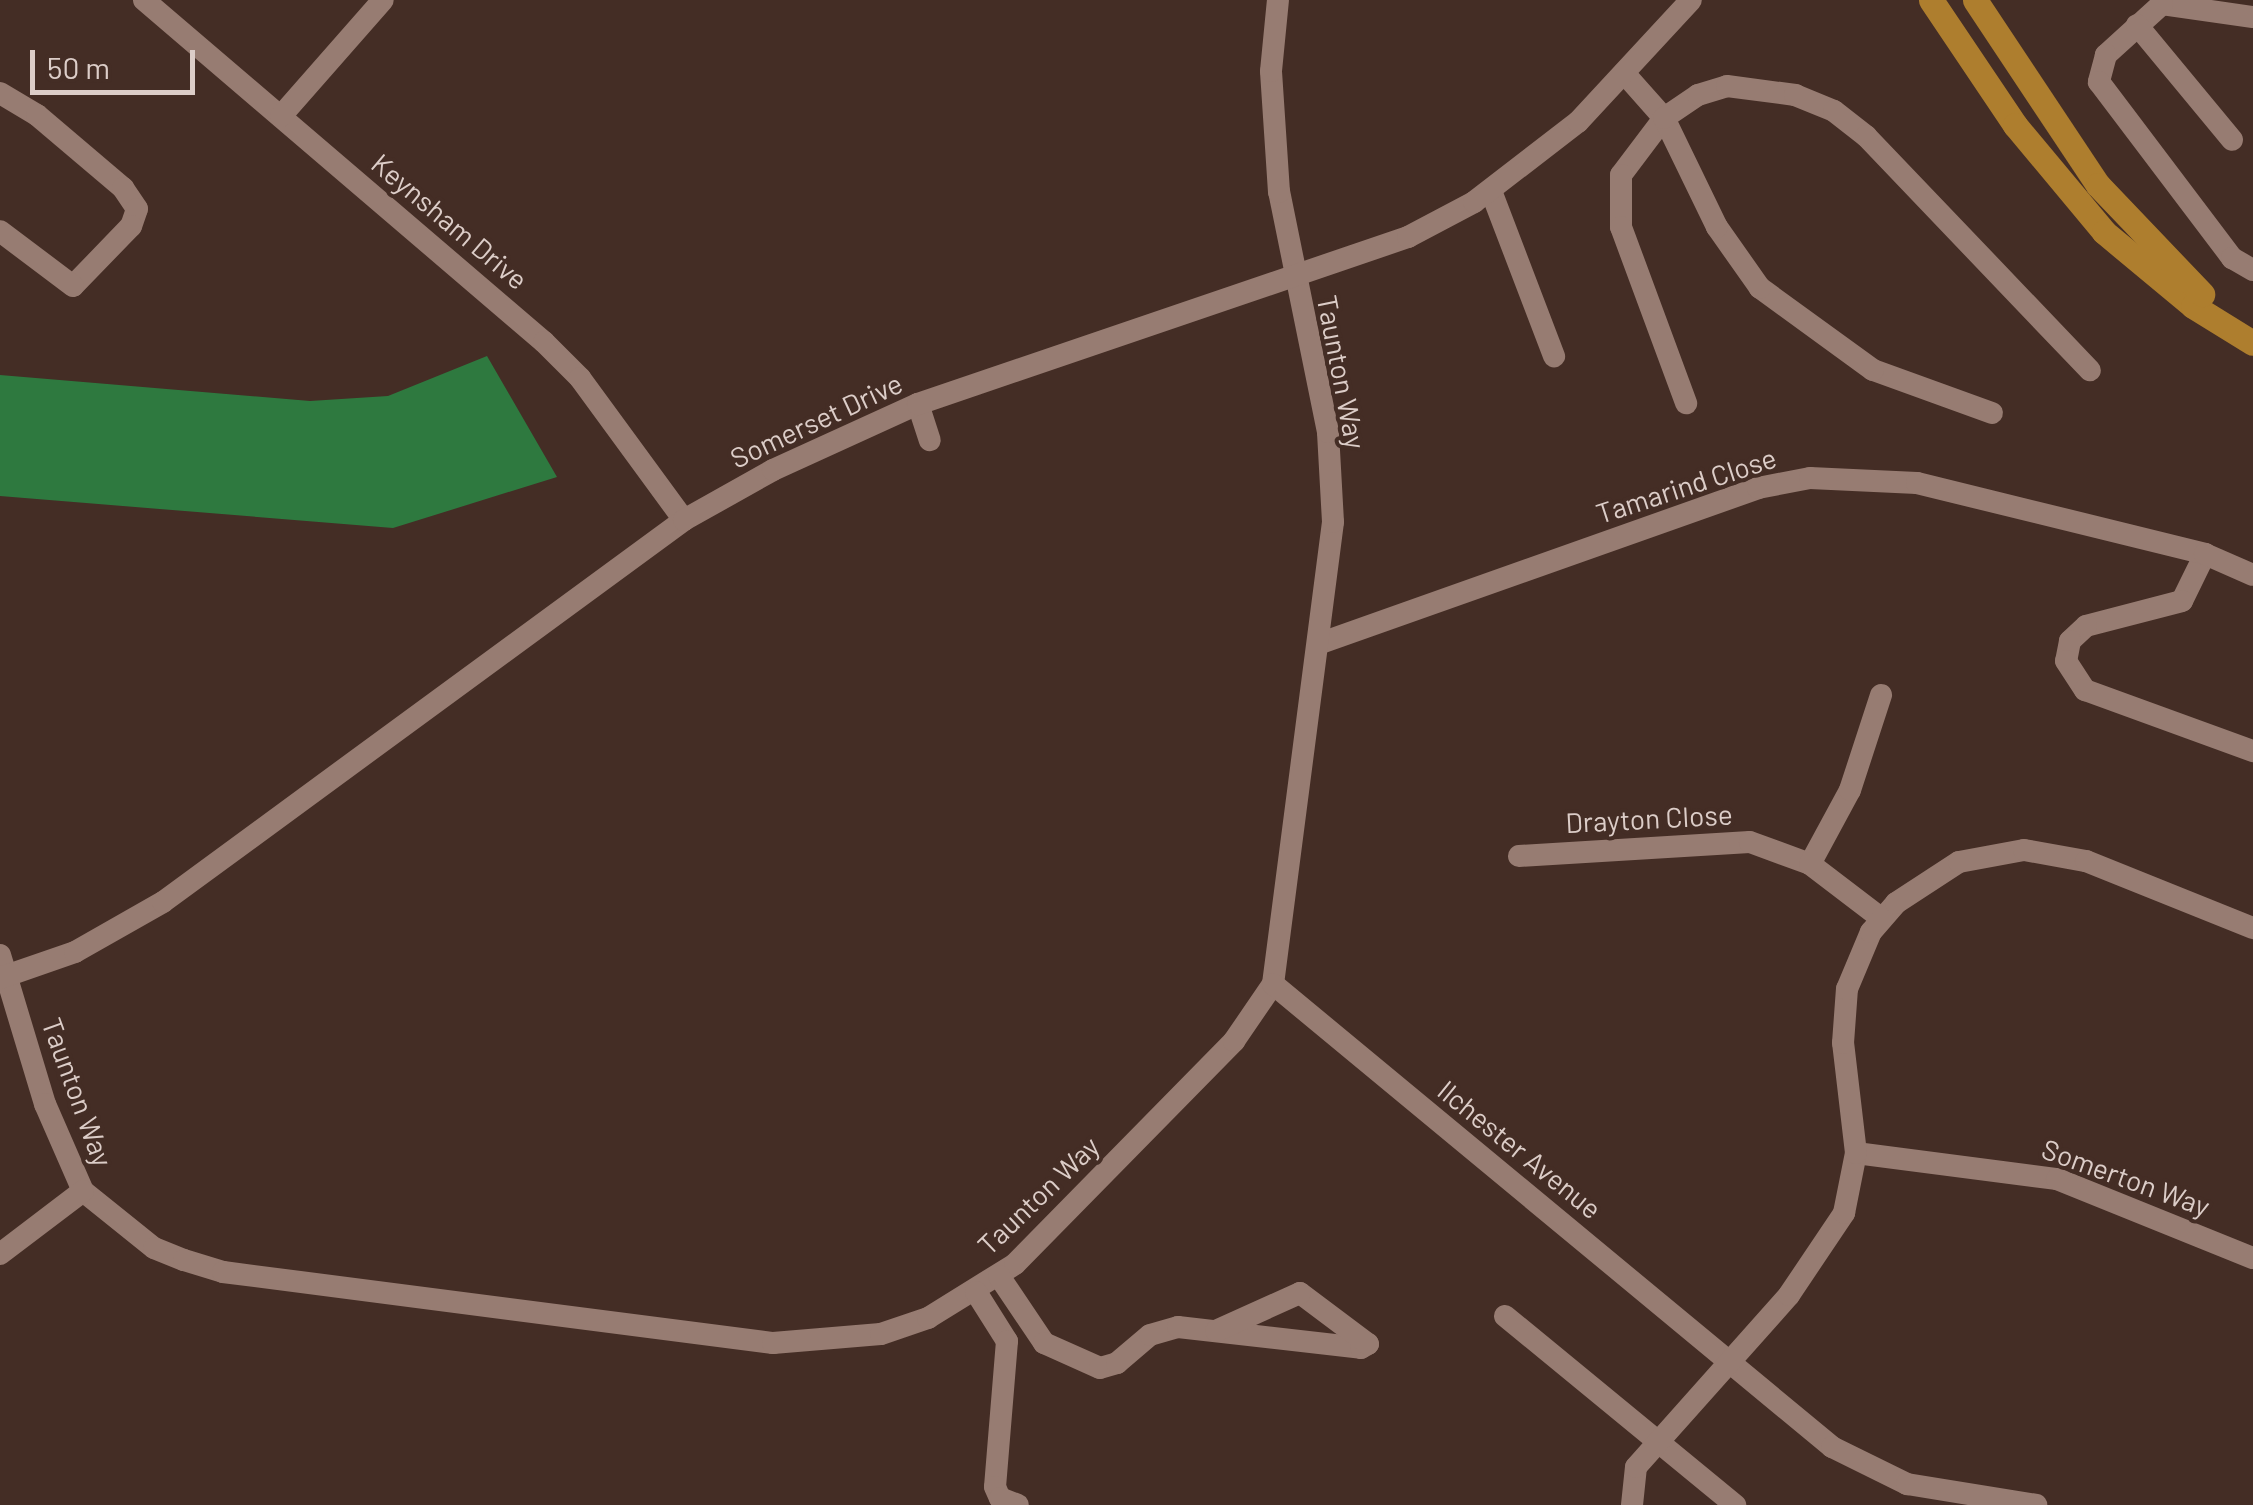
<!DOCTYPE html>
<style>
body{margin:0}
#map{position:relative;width:2253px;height:1505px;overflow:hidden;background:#442d25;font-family:Barlow,sans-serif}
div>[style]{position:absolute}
.forest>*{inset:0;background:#2e793f}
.minor>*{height:22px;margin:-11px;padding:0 11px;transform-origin:11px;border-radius:11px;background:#977c72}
.major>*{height:25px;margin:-12.5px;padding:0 12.5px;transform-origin:12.5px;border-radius:12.5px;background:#ae7e2e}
span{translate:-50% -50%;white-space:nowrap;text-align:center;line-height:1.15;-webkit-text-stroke:8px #442d25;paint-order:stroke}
.street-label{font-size:28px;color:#dccdc8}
.scale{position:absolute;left:30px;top:50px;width:165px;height:45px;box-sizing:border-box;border:5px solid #dccdc8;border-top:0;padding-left:12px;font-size:30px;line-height:35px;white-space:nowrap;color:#dccdc8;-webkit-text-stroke:8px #442d25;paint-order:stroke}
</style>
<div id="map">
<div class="forest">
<div style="clip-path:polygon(487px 356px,557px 477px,393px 528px,0 496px,0 375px,310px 401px,388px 396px)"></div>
</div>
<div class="minor">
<div style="left:144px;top:0;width:526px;rotate:40.53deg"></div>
<div style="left:544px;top:342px;width:51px;rotate:45deg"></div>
<div style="left:580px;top:378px;width:176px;rotate:53.8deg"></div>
<div style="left:2253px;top:17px;width:92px;rotate:-171.9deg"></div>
<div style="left:2162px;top:4px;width:76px;rotate:137.7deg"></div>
<div style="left:2106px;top:55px;width:28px;rotate:105deg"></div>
<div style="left:2099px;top:82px;width:221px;rotate:52.9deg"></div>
<div style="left:2232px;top:258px;width:24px;rotate:30deg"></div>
<div style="left:2137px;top:25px;width:149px;rotate:50.4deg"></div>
<div style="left:1624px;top:73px;width:60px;rotate:48.4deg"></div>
<div style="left:1664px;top:118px;width:71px;rotate:127deg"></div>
<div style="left:1621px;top:175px;width:52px;rotate:90deg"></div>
<div style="left:1621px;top:227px;width:188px;rotate:69.7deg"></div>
<div style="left:0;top:93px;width:43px;rotate:30.7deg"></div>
<div style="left:37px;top:115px;width:113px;rotate:40.3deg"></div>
<div style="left:123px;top:188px;width:25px;rotate:56deg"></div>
<div style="left:137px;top:209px;width:18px;rotate:109deg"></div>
<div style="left:131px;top:226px;width:83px;rotate:134deg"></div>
<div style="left:73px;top:286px;width:91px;rotate:-143deg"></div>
<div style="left:281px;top:116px;width:154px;rotate:-48.7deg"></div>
<div style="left:1491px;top:191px;width:177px;rotate:69.1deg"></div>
<div style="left:918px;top:404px;width:38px;rotate:72deg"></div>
<div style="left:1992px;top:413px;width:127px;rotate:-160.1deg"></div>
<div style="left:1873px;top:370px;width:140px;rotate:-144deg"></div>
<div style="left:1760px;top:288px;width:75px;rotate:-125.2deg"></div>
<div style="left:1717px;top:227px;width:121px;rotate:-115.9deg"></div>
<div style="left:1664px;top:118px;width:41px;rotate:-34.1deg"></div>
<div style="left:1698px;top:95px;width:30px;rotate:-17deg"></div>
<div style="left:1727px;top:86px;width:69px;rotate:7.5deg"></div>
<div style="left:1795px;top:95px;width:42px;rotate:22.3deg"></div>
<div style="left:1834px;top:111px;width:41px;rotate:38deg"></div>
<div style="left:1866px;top:136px;width:324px;rotate:46.3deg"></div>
<div style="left:2205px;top:554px;width:52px;rotate:116.1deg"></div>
<div style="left:2182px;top:601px;width:99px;rotate:165.4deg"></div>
<div style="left:2086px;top:626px;width:22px;rotate:137deg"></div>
<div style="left:2070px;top:641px;width:20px;rotate:101deg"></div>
<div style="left:2066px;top:661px;width:35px;rotate:57deg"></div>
<div style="left:2085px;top:690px;width:179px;rotate:20deg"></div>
<div style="left:1321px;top:643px;width:464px;rotate:-19.5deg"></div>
<div style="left:1758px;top:488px;width:53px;rotate:-10.9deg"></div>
<div style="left:1810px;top:478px;width:107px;rotate:2.7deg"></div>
<div style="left:1917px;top:483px;width:297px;rotate:13.8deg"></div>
<div style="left:2205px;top:554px;width:52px;rotate:23.6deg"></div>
<div style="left:1519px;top:856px;width:231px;rotate:-3.5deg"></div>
<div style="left:1750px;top:842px;width:64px;rotate:20.1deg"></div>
<div style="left:1810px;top:864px;width:89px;rotate:37.3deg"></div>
<div style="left:1810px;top:864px;width:84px;rotate:-61.6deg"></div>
<div style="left:1850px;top:790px;width:100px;rotate:-71.9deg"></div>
<div style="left:0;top:955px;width:156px;rotate:73.2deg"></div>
<div style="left:45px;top:1104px;width:95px;rotate:66.4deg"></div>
<div style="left:83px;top:1191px;width:91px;rotate:38.8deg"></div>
<div style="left:154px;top:1248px;width:32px;rotate:22deg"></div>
<div style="left:184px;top:1260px;width:41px;rotate:17.1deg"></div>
<div style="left:223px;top:1272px;width:555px;rotate:7.36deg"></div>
<div style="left:773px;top:1343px;width:108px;rotate:-4.8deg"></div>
<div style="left:881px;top:1334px;width:50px;rotate:-18.8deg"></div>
<div style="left:928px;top:1318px;width:102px;rotate:-31.8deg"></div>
<div style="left:1015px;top:1264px;width:313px;rotate:-45.5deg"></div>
<div style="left:1234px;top:1041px;width:69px;rotate:-55.6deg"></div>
<div style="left:1273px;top:984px;width:466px;rotate:-82.6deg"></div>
<div style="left:1333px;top:522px;width:90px;rotate:-93.2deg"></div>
<div style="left:1328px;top:432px;width:245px;rotate:-101.5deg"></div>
<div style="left:1279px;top:192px;width:121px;rotate:-93.8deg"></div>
<div style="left:1271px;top:71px;width:71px;rotate:-84.4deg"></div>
<div style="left:0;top:978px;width:79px;rotate:-19.1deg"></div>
<div style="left:75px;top:952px;width:101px;rotate:-29.6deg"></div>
<div style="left:163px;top:902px;width:646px;rotate:-36.25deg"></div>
<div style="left:684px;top:520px;width:102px;rotate:-29.3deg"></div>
<div style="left:773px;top:470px;width:159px;rotate:-24.5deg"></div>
<div style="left:918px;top:404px;width:518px;rotate:-18.82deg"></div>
<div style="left:1408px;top:237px;width:75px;rotate:-27.9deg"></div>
<div style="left:1474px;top:202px;width:131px;rotate:-37.6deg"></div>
<div style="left:1578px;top:122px;width:166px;rotate:-47.2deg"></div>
<div style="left:1273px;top:984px;width:726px;rotate:39.63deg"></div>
<div style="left:1832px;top:1447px;width:84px;rotate:26.3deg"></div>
<div style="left:1907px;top:1484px;width:131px;rotate:9.2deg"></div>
<div style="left:1856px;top:1153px;width:203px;rotate:7.4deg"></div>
<div style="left:2057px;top:1179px;width:211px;rotate:22deg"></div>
<div style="left:0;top:1254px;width:104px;rotate:-37.2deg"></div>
<div style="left:999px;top:1276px;width:81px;rotate:56.1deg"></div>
<div style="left:1044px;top:1343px;width:61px;rotate:24.1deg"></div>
<div style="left:1100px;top:1368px;width:18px;rotate:-16deg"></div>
<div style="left:1117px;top:1363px;width:43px;rotate:-40.3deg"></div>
<div style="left:1150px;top:1335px;width:29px;rotate:-16deg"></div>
<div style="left:1178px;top:1327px;width:184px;rotate:6.5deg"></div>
<div style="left:1361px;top:1348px;width:8px;rotate:-30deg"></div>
<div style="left:1368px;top:1344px;width:85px;rotate:-143.1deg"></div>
<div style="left:1300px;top:1293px;width:92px;rotate:155.7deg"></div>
<div style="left:976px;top:1292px;width:58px;rotate:57.7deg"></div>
<div style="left:1007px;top:1341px;width:146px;rotate:94.7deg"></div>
<div style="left:995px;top:1487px;width:12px;rotate:66deg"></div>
<div style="left:1000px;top:1498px;width:19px;rotate:21deg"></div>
<div style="left:1505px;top:1316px;width:298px;rotate:39.4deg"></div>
<div style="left:1632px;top:1505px;width:38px;rotate:-84deg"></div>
<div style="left:1636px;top:1467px;width:230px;rotate:-48.3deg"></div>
<div style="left:1789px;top:1295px;width:99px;rotate:-56.1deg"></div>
<div style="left:1844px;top:1213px;width:61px;rotate:-78.7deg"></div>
<div style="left:1856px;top:1153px;width:111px;rotate:-96.7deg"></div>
<div style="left:1843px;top:1043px;width:54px;rotate:-85.8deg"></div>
<div style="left:1847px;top:989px;width:62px;rotate:-67.2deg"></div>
<div style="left:1871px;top:932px;width:38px;rotate:-49deg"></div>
<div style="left:1896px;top:903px;width:75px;rotate:-33.1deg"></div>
<div style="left:1959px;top:862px;width:66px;rotate:-10.5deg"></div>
<div style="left:2024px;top:850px;width:63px;rotate:10.1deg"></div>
<div style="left:2086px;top:861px;width:180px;rotate:21.9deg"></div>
</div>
<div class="major">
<div style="left:1931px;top:0;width:151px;rotate:56.1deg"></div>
<div style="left:2015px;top:125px;width:139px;rotate:50.2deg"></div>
<div style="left:2104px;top:232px;width:116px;rotate:39.7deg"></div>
<div style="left:2193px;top:306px;width:70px;rotate:31.7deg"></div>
<div style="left:1975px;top:0;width:222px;rotate:56.4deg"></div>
<div style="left:2098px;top:185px;width:151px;rotate:46.3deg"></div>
</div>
<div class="street-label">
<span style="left:450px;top:221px;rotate:40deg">Keynsham Drive</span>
<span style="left:1342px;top:372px;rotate:79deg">Taunton Way</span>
<span style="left:816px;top:420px;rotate:-25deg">Somerset Drive</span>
<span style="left:1686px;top:485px;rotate:-18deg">Tamarind Close</span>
<span style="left:1649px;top:818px;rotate:-3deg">Drayton Close</span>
<span style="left:78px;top:1092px;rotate:70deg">Taunton Way</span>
<span style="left:1520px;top:1149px;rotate:39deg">Ilchester Avenue</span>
<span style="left:2126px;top:1177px;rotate:20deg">Somerton Way</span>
<span style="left:1038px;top:1195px;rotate:-44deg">Taunton Way</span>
</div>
<div class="scale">50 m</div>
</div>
